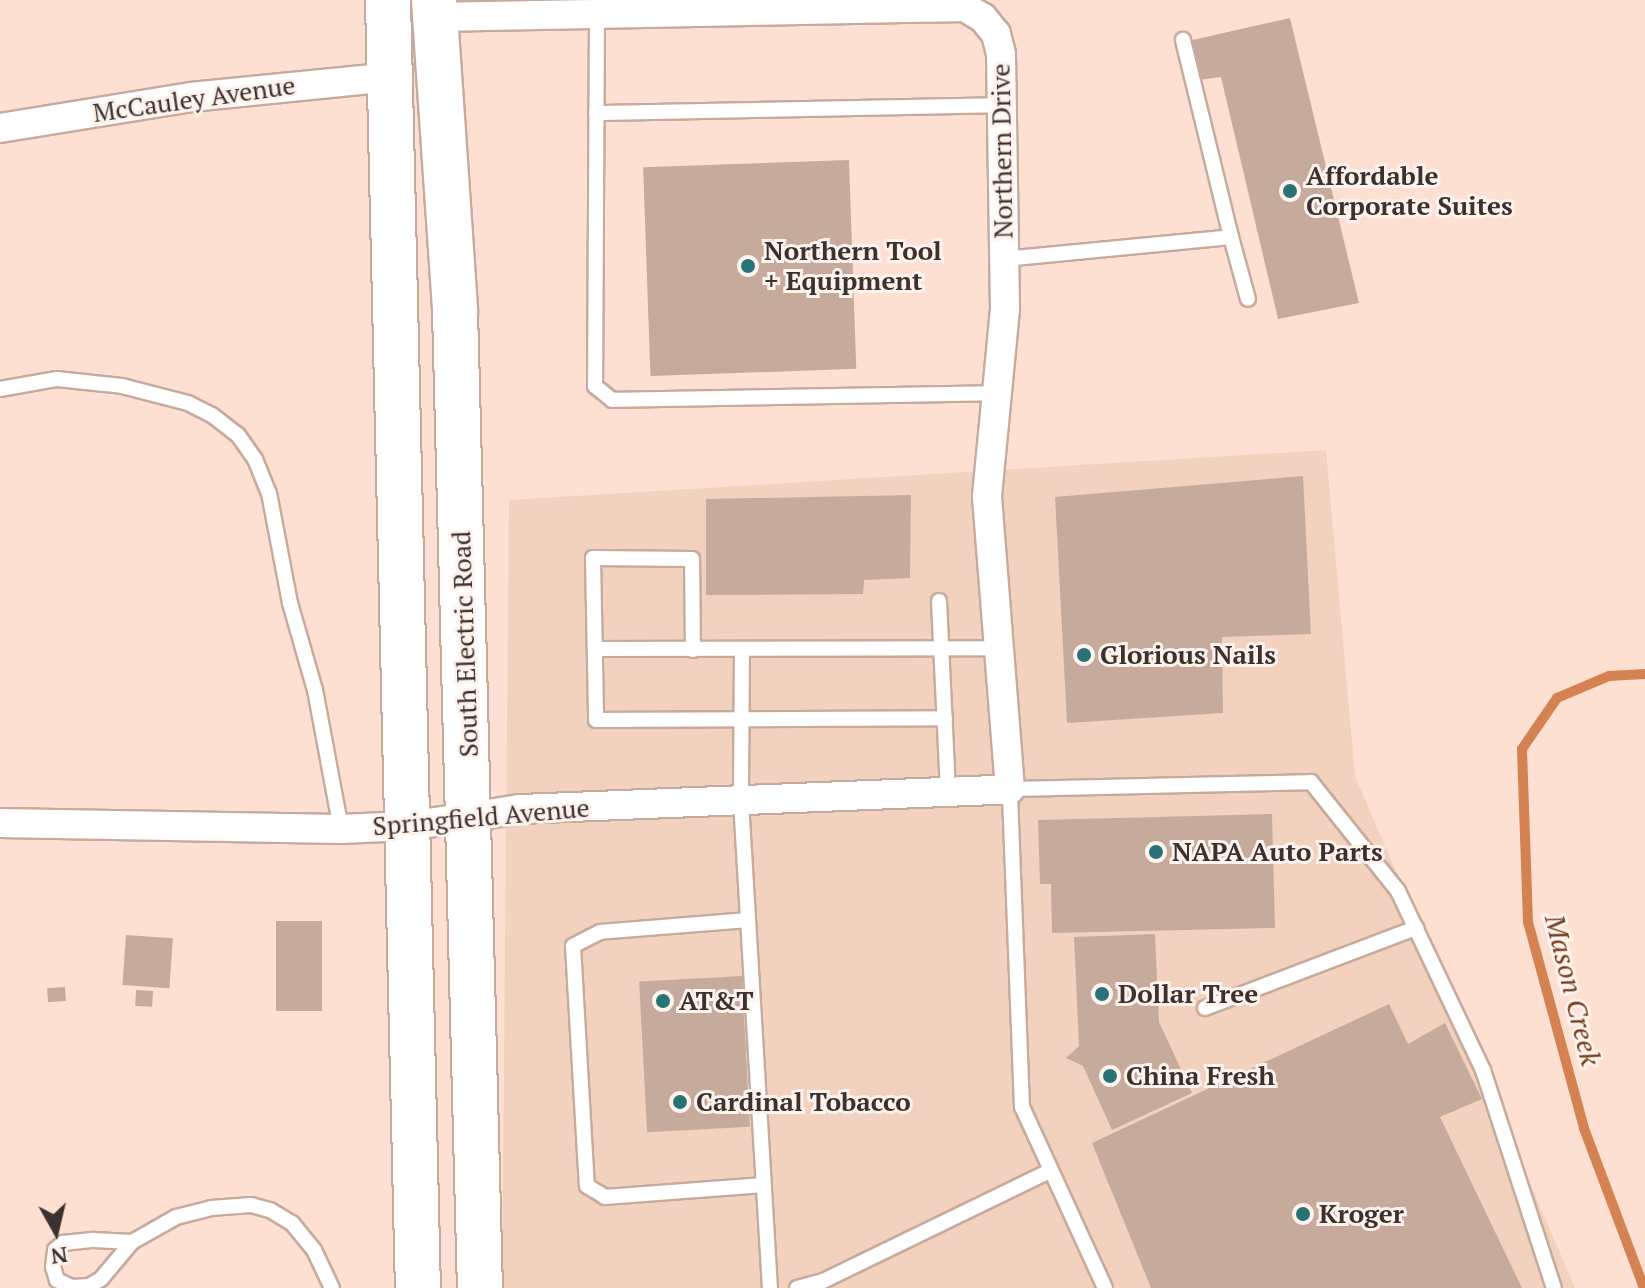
<!DOCTYPE html>
<style>
body{margin:0}
#map{position:relative;width:1645px;height:1288px;overflow:hidden;background:#fde0d2;font-family:"PT Serif",serif}
div>[style]{position:absolute}
.built>*{inset:0;background:#f3d1bf}
.stream>*{height:10px;margin:-5px;padding:0 5px;transform-origin:5px;border-radius:5px;background:#d58253}
.building>*{inset:0;background:#c6ab9d;transform-origin:0 0}
.roads{filter:drop-shadow(2px 0 #c6ab9d) drop-shadow(-2px 0 #c6ab9d) drop-shadow(0 2px #c6ab9d) drop-shadow(0 -2px #c6ab9d)}
.service>*{height:14px;margin:-7px;padding:0 7px;transform-origin:7px;border-radius:7px;background:#fff}
.minor>*{height:28px;margin:-14px;padding:0 14px;transform-origin:14px;border-radius:14px;background:#fff}
.primary>*{height:44px;margin:-22px;padding:0 22px;transform-origin:22px;border-radius:22px;background:#fff}
.dots>*{width:22px;height:22px;translate:-50% -50%;box-sizing:border-box;border:4px solid #fdf2ec;border-radius:50%}
span{translate:-50% -50%;white-space:nowrap;text-align:center;line-height:1.15;-webkit-text-stroke:6px #fdf2ec;paint-order:stroke}
.street-label{font-size:26px;color:#3c312c}
.poi-label{font-size:26px;color:#3c312c;font-weight:700}
.left{translate:0 -50%;text-align:left}
.water-label{font-size:28px;color:#753e1d;font-style:italic}
.north{position:absolute;left:16px;top:1192px;width:80px;height:80px;-webkit-text-stroke:6px #fdf2ec;paint-order:stroke;rotate:172deg;font-size:22px;font-weight:700;line-height:32px;text-align:center;color:#3c312c}
.north::after{content:'';display:block;margin:auto;width:28px;height:36px;background:#3c312c;clip-path:polygon(50% 0,100% 100%,50% 72%,0 100%)}
</style>
<div id="map">
<div class="built">
<div style="clip-path:polygon(1326px 450px,1355px 776px,1575px 1288px,502px 1288px,509px 500px)"></div>
</div>
<div class="stream">
<div style="left:1644px;top:1288px;width:171px;rotate:-110.6deg"></div>
<div style="left:1584px;top:1128px;width:213px;rotate:-105.2deg"></div>
<div style="left:1528px;top:922px;width:173px;rotate:-92deg"></div>
<div style="left:1522px;top:749px;width:62px;rotate:-55.5deg"></div>
<div style="left:1557px;top:698px;width:56px;rotate:-22.9deg"></div>
<div style="left:1609px;top:676px;width:36px;rotate:-3deg"></div>
</div>
<div class="building">
<div style="clip-path:polygon(1290px 18px,1359px 303px,1278px 319px,1221px 77px,1198px 80px,1188px 41px)"></div>
<div style="left:849px;top:160px;width:209px;height:206px;rotate:88deg"></div>
<div style="clip-path:polygon(1303px 476px,1311px 634px,1222px 637px,1223px 713px,1067px 723px,1055px 497px)"></div>
<div style="clip-path:polygon(911px 495px,910px 578px,864px 580px,863px 594px,706px 595px,706px 499px)"></div>
<div style="clip-path:polygon(1272px 814px,1275px 928px,1052px 933px,1051px 884px,1040px 884px,1038px 820px)"></div>
<div style="left:276px;top:921px;width:46px;height:90px"></div>
<div style="clip-path:polygon(1155px 934px,1159px 1022px,1192px 1093px,1112px 1130px,1083px 1066px,1066px 1058px,1079px 1046px,1074px 937px)"></div>
<div style="left:126px;top:935px;width:47px;height:50px;rotate:4deg"></div>
<div style="left:742px;top:976px;width:151px;height:103px;rotate:87deg"></div>
<div style="left:65px;top:987px;width:14px;height:18px;rotate:86deg"></div>
<div style="left:136px;top:990px;width:17px;height:16px;rotate:3deg"></div>
<div style="clip-path:polygon(1389px 1004px,1408px 1044px,1445px 1023px,1482px 1099px,1440px 1117px,1522px 1288px,1151px 1288px,1092px 1143px)"></div>
</div>
<div class="roads">
<div class="service">
<div style="left:597px;top:14px;width:372px;rotate:90.3deg"></div>
<div style="left:595px;top:386px;width:22px;rotate:39deg"></div>
<div style="left:612px;top:400px;width:388px;rotate:-1deg"></div>
<div style="left:596px;top:113px;width:406px;rotate:-1.1deg"></div>
<div style="left:1231px;top:237px;width:64px;rotate:74.7deg"></div>
<div style="left:1004px;top:259px;width:228px;rotate:-5.5deg"></div>
<div style="left:1231px;top:237px;width:203px;rotate:-103.7deg"></div>
<div style="left:0;top:389px;width:58px;rotate:-10deg"></div>
<div style="left:57px;top:379px;width:65px;rotate:6.1deg"></div>
<div style="left:122px;top:386px;width:68px;rotate:14.4deg"></div>
<div style="left:188px;top:403px;width:27px;rotate:27deg"></div>
<div style="left:212px;top:415px;width:33px;rotate:38deg"></div>
<div style="left:238px;top:435px;width:29px;rotate:55deg"></div>
<div style="left:255px;top:459px;width:37px;rotate:68deg"></div>
<div style="left:269px;top:493px;width:112px;rotate:79.2deg"></div>
<div style="left:290px;top:603px;width:91px;rotate:74deg"></div>
<div style="left:315px;top:690px;width:141px;rotate:79.4deg"></div>
<div style="left:939px;top:601px;width:191px;rotate:87.3deg"></div>
<div style="left:595px;top:649px;width:404px;rotate:-0.1deg"></div>
<div style="left:742px;top:649px;width:152px;rotate:90.4deg"></div>
<div style="left:741px;top:801px;width:488px;rotate:86.6deg"></div>
<div style="left:693px;top:650px;width:91px;rotate:-90.6deg"></div>
<div style="left:692px;top:559px;width:99px;rotate:-179.4deg"></div>
<div style="left:593px;top:558px;width:162px;rotate:88.9deg"></div>
<div style="left:596px;top:720px;width:349px;rotate:-0.3deg"></div>
<div style="left:748px;top:920px;width:148px;rotate:175.4deg"></div>
<div style="left:600px;top:932px;width:30px;rotate:153deg"></div>
<div style="left:573px;top:946px;width:240px;rotate:86.7deg"></div>
<div style="left:587px;top:1186px;width:21px;rotate:31deg"></div>
<div style="left:605px;top:1197px;width:159px;rotate:-4.3deg"></div>
<div style="left:1205px;top:1008px;width:226px;rotate:-20.8deg"></div>
<div style="left:94px;top:1240px;width:38px;rotate:3deg"></div>
<div style="left:132px;top:1242px;width:48px;rotate:130deg"></div>
<div style="left:101px;top:1279px;width:14px;rotate:150deg"></div>
<div style="left:89px;top:1286px;width:17px;rotate:177deg"></div>
<div style="left:72px;top:1287px;width:17px;rotate:-155deg"></div>
<div style="left:57px;top:1280px;width:14px;rotate:-107deg"></div>
<div style="left:53px;top:1267px;width:17px;rotate:-83deg"></div>
<div style="left:55px;top:1250px;width:11px;rotate:-41deg"></div>
<div style="left:63px;top:1243px;width:31px;rotate:-6deg"></div>
<div style="left:132px;top:1242px;width:51px;rotate:-29.6deg"></div>
<div style="left:176px;top:1217px;width:36px;rotate:-14deg"></div>
<div style="left:211px;top:1208px;width:40px;rotate:-4.3deg"></div>
<div style="left:251px;top:1205px;width:20px;rotate:15deg"></div>
<div style="left:270px;top:1210px;width:26px;rotate:31deg"></div>
<div style="left:292px;top:1223px;width:35px;rotate:51deg"></div>
<div style="left:314px;top:1250px;width:42px;rotate:64.7deg"></div>
<div style="left:797px;top:1288px;width:27px;rotate:-15deg"></div>
<div style="left:823px;top:1281px;width:252px;rotate:-25.9deg"></div>
<div style="left:1105px;top:1288px;width:199px;rotate:-114.6deg"></div>
<div style="left:1022px;top:1107px;width:318px;rotate:-92.2deg"></div>
<div style="left:1010px;top:789px;width:301px;rotate:-1.3deg"></div>
<div style="left:1311px;top:782px;width:139px;rotate:51.4deg"></div>
<div style="left:1398px;top:891px;width:198px;rotate:64.6deg"></div>
<div style="left:1483px;top:1070px;width:229px;rotate:72deg"></div>
</div>
<div class="minor">
<div style="left:0;top:128px;width:193px;rotate:-9.2deg"></div>
<div style="left:191px;top:97px;width:200px;rotate:-5.7deg"></div>
<div style="left:0;top:823px;width:341px;rotate:1deg"></div>
<div style="left:341px;top:829px;width:67px;rotate:-2.6deg"></div>
<div style="left:408px;top:826px;width:114px;rotate:-8.6deg"></div>
<div style="left:521px;top:809px;width:489px;rotate:-2.3deg"></div>
<div style="left:1010px;top:789px;width:294px;rotate:-94.5deg"></div>
<div style="left:987px;top:496px;width:187px;rotate:-84.5deg"></div>
<div style="left:1005px;top:310px;width:256px;rotate:-90.9deg"></div>
<div style="left:1001px;top:54px;width:21px;rotate:-104deg"></div>
<div style="left:996px;top:34px;width:21px;rotate:-129deg"></div>
<div style="left:983px;top:18px;width:21px;rotate:-149deg"></div>
<div style="left:965px;top:7px;width:530px;rotate:178.92deg"></div>
</div>
<div class="primary">
<div style="left:388px;top:0;width:1288px;rotate:88.67deg"></div>
<div style="left:434px;top:0;width:311px;rotate:86.1deg"></div>
<div style="left:455px;top:310px;width:978px;rotate:88.54deg"></div>
</div>
</div>
<div class="dots">
<div style="left:1290px;top:191px;background:#297376"></div>
<div style="left:748px;top:266px;background:#297376"></div>
<div style="left:1084px;top:655px;background:#297376"></div>
<div style="left:1156px;top:852px;background:#297376"></div>
<div style="left:1102px;top:994px;background:#297376"></div>
<div style="left:663px;top:1001px;background:#297376"></div>
<div style="left:1110px;top:1076px;background:#297376"></div>
<div style="left:680px;top:1102px;background:#297376"></div>
<div style="left:1303px;top:1214px;background:#297376"></div>
</div>
<div class="street-label">
<span style="left:194px;top:99px;rotate:-8deg">McCauley Avenue</span>
<span style="left:1002px;top:151px;rotate:-91deg">Northern Drive</span>
<span style="left:465px;top:644px;rotate:-92deg">South Electric Road</span>
<span style="left:481px;top:817px;rotate:-5deg">Springfield Avenue</span>
</div>
<div class="poi-label">
<span class="left" style="left:1306px;top:191px">Affordable<br>Corporate Suites</span>
<span class="left" style="left:764px;top:266px">Northern Tool<br>+ Equipment</span>
<span class="left" style="left:1100px;top:655px">Glorious Nails</span>
<span class="left" style="left:1172px;top:852px">NAPA Auto Parts</span>
<span class="left" style="left:1118px;top:994px">Dollar Tree</span>
<span class="left" style="left:679px;top:1001px">AT&amp;T</span>
<span class="left" style="left:1126px;top:1076px">China Fresh</span>
<span class="left" style="left:696px;top:1102px">Cardinal Tobacco</span>
<span class="left" style="left:1319px;top:1214px">Kroger</span>
</div>
<div class="water-label">
<span style="left:1573px;top:990px;rotate:76deg">Mason Creek</span>
</div>
<div class="north">N</div>
</div>
